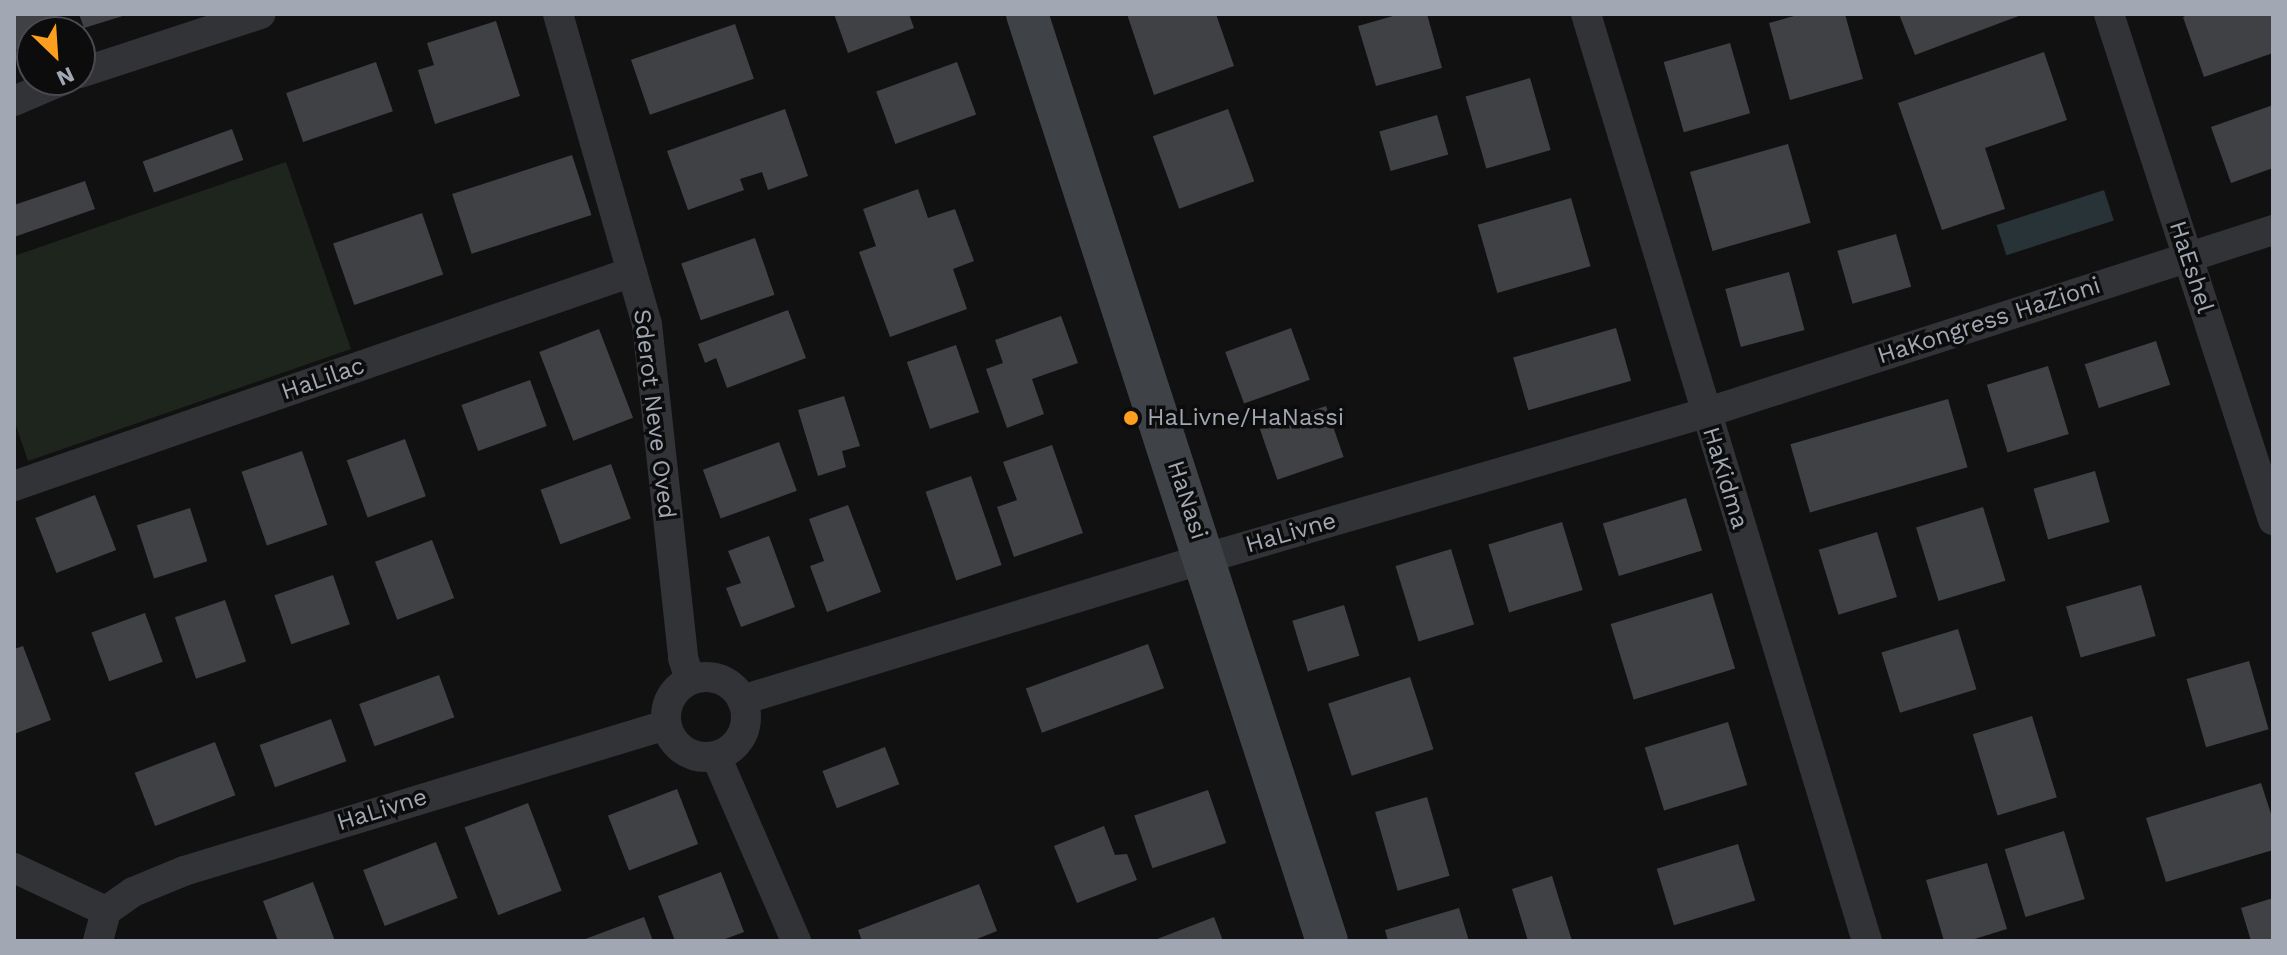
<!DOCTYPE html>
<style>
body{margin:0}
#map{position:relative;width:2287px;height:955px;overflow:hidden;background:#111112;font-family:"Work Sans",sans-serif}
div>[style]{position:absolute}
.green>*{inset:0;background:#1d251d}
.water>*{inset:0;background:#283338;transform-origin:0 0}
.building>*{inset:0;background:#3f4145;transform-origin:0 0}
.street>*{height:30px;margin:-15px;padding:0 15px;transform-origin:15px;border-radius:15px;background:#313337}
.street>.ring{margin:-15px;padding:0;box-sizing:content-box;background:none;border:30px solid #313337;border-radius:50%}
.secondary>*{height:42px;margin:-21px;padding:0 21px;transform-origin:21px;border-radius:21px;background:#3f4247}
.dots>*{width:22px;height:22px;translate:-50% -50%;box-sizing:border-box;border:4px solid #0c0c0d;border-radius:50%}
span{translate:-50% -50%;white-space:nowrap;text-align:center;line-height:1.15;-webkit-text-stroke:7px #0c0c0d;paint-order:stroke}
.street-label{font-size:24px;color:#a1a8b4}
.poi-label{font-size:24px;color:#a1a8b4}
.left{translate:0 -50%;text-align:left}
.frame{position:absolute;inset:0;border:16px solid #a1a8b4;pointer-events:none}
.north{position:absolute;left:16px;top:16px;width:80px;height:80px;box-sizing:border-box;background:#0c0c0d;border:2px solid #484a50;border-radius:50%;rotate:155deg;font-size:22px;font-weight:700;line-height:32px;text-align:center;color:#a1a8b4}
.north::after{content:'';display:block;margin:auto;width:28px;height:36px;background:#fd9f1e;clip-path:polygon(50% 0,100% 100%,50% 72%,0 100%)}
</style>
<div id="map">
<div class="green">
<div style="clip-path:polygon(286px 162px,351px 349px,28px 461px,14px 420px,14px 256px)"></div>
</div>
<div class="water">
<div style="left:2104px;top:190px;width:32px;height:113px;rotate:72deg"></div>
</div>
<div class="building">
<div style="clip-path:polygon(14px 14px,55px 14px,60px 32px,32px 32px,32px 45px,14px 50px)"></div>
<div style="clip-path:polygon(79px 14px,126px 14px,126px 15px,84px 28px)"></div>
<div style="clip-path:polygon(834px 14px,909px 14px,914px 28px,848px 53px)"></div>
<div style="clip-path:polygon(1127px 14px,1216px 14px,1234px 66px,1154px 95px)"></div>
<div style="clip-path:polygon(1400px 14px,1427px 14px,1442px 68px,1376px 86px,1358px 26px)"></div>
<div style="clip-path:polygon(1801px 14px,1845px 14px,1863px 79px,1790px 100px,1769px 23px)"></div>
<div style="clip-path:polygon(1899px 14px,2024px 14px,1915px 55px)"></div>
<div style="clip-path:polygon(2190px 14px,2273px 14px,2273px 53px,2204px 77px,2183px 17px)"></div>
<div style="clip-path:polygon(496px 21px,520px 96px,435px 124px,418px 70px,434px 65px,427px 43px)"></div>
<div style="left:735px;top:24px;width:58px;height:110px;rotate:71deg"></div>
<div style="left:1730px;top:43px;width:73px;height:69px;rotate:74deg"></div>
<div style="clip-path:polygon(2044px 52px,2067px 120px,1985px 148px,2005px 209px,1942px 230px,1898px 103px)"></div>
<div style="left:376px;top:62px;width:52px;height:95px;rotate:71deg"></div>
<div style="left:957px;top:62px;width:56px;height:86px;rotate:70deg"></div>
<div style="left:1530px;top:78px;width:75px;height:67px;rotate:74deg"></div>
<div style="clip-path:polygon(2273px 105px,2273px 168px,2231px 183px,2211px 127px)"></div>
<div style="clip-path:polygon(785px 109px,808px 176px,768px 190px,762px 172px,740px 179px,744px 190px,688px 210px,667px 151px)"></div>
<div style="left:1228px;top:109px;width:77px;height:80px;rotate:70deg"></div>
<div style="left:1437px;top:115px;width:41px;height:60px;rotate:74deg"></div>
<div style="left:232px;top:129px;width:33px;height:95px;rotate:70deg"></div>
<div style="left:1788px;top:144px;width:82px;height:102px;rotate:74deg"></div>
<div style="left:572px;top:155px;width:63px;height:126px;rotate:72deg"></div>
<div style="clip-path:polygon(85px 181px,95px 209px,14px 237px,14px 205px)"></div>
<div style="clip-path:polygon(918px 189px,928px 218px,955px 209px,974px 261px,953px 269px,967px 309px,890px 337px,859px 252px,876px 246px,863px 209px)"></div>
<div style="left:1571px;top:198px;width:71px;height:97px;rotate:74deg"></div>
<div style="left:422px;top:213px;width:65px;height:94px;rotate:71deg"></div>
<div style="left:1896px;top:234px;width:55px;height:61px;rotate:74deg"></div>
<div style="left:755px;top:238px;width:60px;height:78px;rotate:71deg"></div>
<div style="left:1789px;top:272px;width:60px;height:66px;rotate:75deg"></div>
<div style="clip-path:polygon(788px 310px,806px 358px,727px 388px,716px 358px,705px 363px,698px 344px)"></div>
<div style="clip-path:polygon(1061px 316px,1078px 363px,1032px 379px,1044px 414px,1007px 428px,986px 369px,1003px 363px,995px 340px)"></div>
<div style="left:1291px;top:328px;width:55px;height:70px;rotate:70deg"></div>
<div style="left:1616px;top:328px;width:55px;height:107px;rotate:74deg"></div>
<div style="left:599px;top:329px;width:95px;height:64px;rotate:69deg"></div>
<div style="left:2156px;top:341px;width:46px;height:75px;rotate:72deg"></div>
<div style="left:956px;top:345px;width:71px;height:52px;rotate:71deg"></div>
<div style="left:2048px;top:366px;width:71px;height:64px;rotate:73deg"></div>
<div style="left:530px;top:380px;width:49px;height:73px;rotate:70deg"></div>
<div style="clip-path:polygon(844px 396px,860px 446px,842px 451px,846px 467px,818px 476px,798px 410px)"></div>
<div style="left:1948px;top:399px;width:71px;height:164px;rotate:74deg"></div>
<div style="left:1326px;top:406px;width:54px;height:70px;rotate:71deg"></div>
<div style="left:405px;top:439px;width:61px;height:62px;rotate:70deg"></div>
<div style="left:779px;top:442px;width:52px;height:81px;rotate:70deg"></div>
<div style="clip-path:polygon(1052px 445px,1083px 533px,1014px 557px,997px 507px,1017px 500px,1003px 462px)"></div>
<div style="left:302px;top:451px;width:78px;height:64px;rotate:71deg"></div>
<div style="left:611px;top:464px;width:58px;height:75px;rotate:70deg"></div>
<div style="left:2095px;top:471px;width:53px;height:64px;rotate:74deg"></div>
<div style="left:971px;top:476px;width:94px;height:48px;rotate:71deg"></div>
<div style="left:95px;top:495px;width:59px;height:64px;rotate:69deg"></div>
<div style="left:1686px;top:498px;width:55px;height:87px;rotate:73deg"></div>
<div style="clip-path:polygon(848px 505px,881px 592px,827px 612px,810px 566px,824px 561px,809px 519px)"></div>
<div style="left:1983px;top:507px;width:77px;height:70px;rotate:73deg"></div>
<div style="left:190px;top:508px;width:56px;height:56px;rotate:72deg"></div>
<div style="left:1562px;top:522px;width:71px;height:77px;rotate:73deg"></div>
<div style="left:1877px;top:532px;width:68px;height:61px;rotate:73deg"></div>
<div style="clip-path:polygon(769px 536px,795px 607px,741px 627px,726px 588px,741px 583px,728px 551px)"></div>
<div style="left:432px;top:540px;width:62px;height:61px;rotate:69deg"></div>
<div style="left:1451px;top:549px;width:79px;height:58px;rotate:73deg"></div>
<div style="left:333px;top:575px;width:52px;height:62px;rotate:71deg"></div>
<div style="left:2141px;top:585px;width:53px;height:78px;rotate:74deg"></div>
<div style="left:1712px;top:593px;width:79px;height:106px;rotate:73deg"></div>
<div style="left:225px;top:600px;width:65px;height:53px;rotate:71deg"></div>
<div style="left:1344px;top:605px;width:53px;height:54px;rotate:73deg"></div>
<div style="left:145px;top:613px;width:52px;height:57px;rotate:70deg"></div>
<div style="left:1958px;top:629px;width:63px;height:80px;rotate:73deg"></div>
<div style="left:1148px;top:644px;width:47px;height:130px;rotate:70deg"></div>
<div style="clip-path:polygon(23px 646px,51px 720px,14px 734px,14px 649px)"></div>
<div style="left:2249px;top:661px;width:71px;height:65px;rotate:74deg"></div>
<div style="left:439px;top:675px;width:45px;height:85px;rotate:70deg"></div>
<div style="left:1410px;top:677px;width:76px;height:86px;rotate:72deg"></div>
<div style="left:2032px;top:716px;width:85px;height:62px;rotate:73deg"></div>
<div style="left:331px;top:719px;width:45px;height:76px;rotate:70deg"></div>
<div style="left:1728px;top:722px;width:66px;height:87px;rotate:73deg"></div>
<div style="left:215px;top:742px;width:57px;height:86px;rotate:69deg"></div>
<div style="left:885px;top:747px;width:40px;height:67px;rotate:69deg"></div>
<div style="clip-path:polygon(2261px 783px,2273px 820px,2273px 850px,2166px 882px,2146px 818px)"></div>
<div style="left:677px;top:789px;width:59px;height:74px;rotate:69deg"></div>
<div style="left:1208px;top:790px;width:56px;height:78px;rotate:71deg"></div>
<div style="left:1427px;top:797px;width:82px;height:54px;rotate:74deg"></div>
<div style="left:528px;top:803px;width:94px;height:68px;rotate:69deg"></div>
<div style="clip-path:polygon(1104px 826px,1115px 855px,1127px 854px,1137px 880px,1077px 903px,1054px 846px)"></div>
<div style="left:2064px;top:831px;width:71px;height:62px;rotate:73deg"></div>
<div style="left:436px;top:842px;width:60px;height:78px;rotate:69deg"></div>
<div style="left:1738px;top:844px;width:59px;height:85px;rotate:73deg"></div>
<div style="clip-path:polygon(1987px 863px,2007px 929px,1968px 941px,1944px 941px,1926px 880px)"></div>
<div style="clip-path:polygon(721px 872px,744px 932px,720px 941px,675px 941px,658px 896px)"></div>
<div style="clip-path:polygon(1552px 876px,1572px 941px,1528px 941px,1512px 889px)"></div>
<div style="clip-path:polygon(313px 882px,335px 941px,278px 941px,263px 901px)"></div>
<div style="clip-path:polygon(979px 884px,997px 931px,972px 941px,862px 941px,858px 930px)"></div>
<div style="clip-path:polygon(2273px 898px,2273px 941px,2251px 941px,2241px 908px)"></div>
<div style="clip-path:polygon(1459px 908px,1469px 941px,1388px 941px,1385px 930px)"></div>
<div style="clip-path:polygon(644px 917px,653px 941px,580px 941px)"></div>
<div style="clip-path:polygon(1214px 917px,1223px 941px,1152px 941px)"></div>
</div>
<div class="street">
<div style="left:558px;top:14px;width:323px;rotate:74deg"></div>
<div style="left:647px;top:324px;width:336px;rotate:83.8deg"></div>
<div style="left:683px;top:658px;width:23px;rotate:72deg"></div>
<div style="left:1586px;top:14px;width:969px;rotate:73.14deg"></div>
<div style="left:2109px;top:14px;width:532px;rotate:72.04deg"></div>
<div style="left:80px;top:73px;width:190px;rotate:-18.1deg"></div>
<div style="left:14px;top:101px;width:53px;rotate:-23.2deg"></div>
<div style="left:14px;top:486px;width:654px;rotate:-19.1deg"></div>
<div class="ring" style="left:666px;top:677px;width:50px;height:50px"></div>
<div style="left:742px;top:700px;width:485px;rotate:-17deg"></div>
<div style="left:1206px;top:558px;width:520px;rotate:-16.2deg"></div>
<div style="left:1705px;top:413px;width:597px;rotate:-17.86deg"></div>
<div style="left:716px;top:756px;width:202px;rotate:66.6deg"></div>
<div style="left:14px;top:868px;width:102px;rotate:25.1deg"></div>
<div style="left:106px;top:911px;width:33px;rotate:-35deg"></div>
<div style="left:133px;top:892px;width:55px;rotate:-22.4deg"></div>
<div style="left:184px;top:871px;width:504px;rotate:-16.85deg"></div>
<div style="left:98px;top:941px;width:31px;rotate:-75deg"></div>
</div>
<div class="secondary">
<div style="left:1027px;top:14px;width:974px;rotate:72.07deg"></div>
</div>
<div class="dots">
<div style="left:1131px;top:418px;background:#fd9f1e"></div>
</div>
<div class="street-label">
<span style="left:2191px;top:267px;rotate:72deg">HaEshel</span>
<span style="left:1989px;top:321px;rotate:-18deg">HaKongress HaZioni</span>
<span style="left:323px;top:379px;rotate:-19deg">HaLilac</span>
<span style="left:654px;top:414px;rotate:83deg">Sderot Neve Oved</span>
<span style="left:1725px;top:478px;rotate:73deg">HaKidma</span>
<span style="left:1187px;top:500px;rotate:72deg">HaNasi</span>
<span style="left:1291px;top:533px;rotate:-16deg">HaLivne</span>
<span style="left:382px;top:810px;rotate:-17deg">HaLivne</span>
</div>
<div class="poi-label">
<span class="left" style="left:1147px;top:418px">HaLivne/HaNassi</span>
</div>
<div class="frame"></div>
<div class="north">N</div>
</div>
